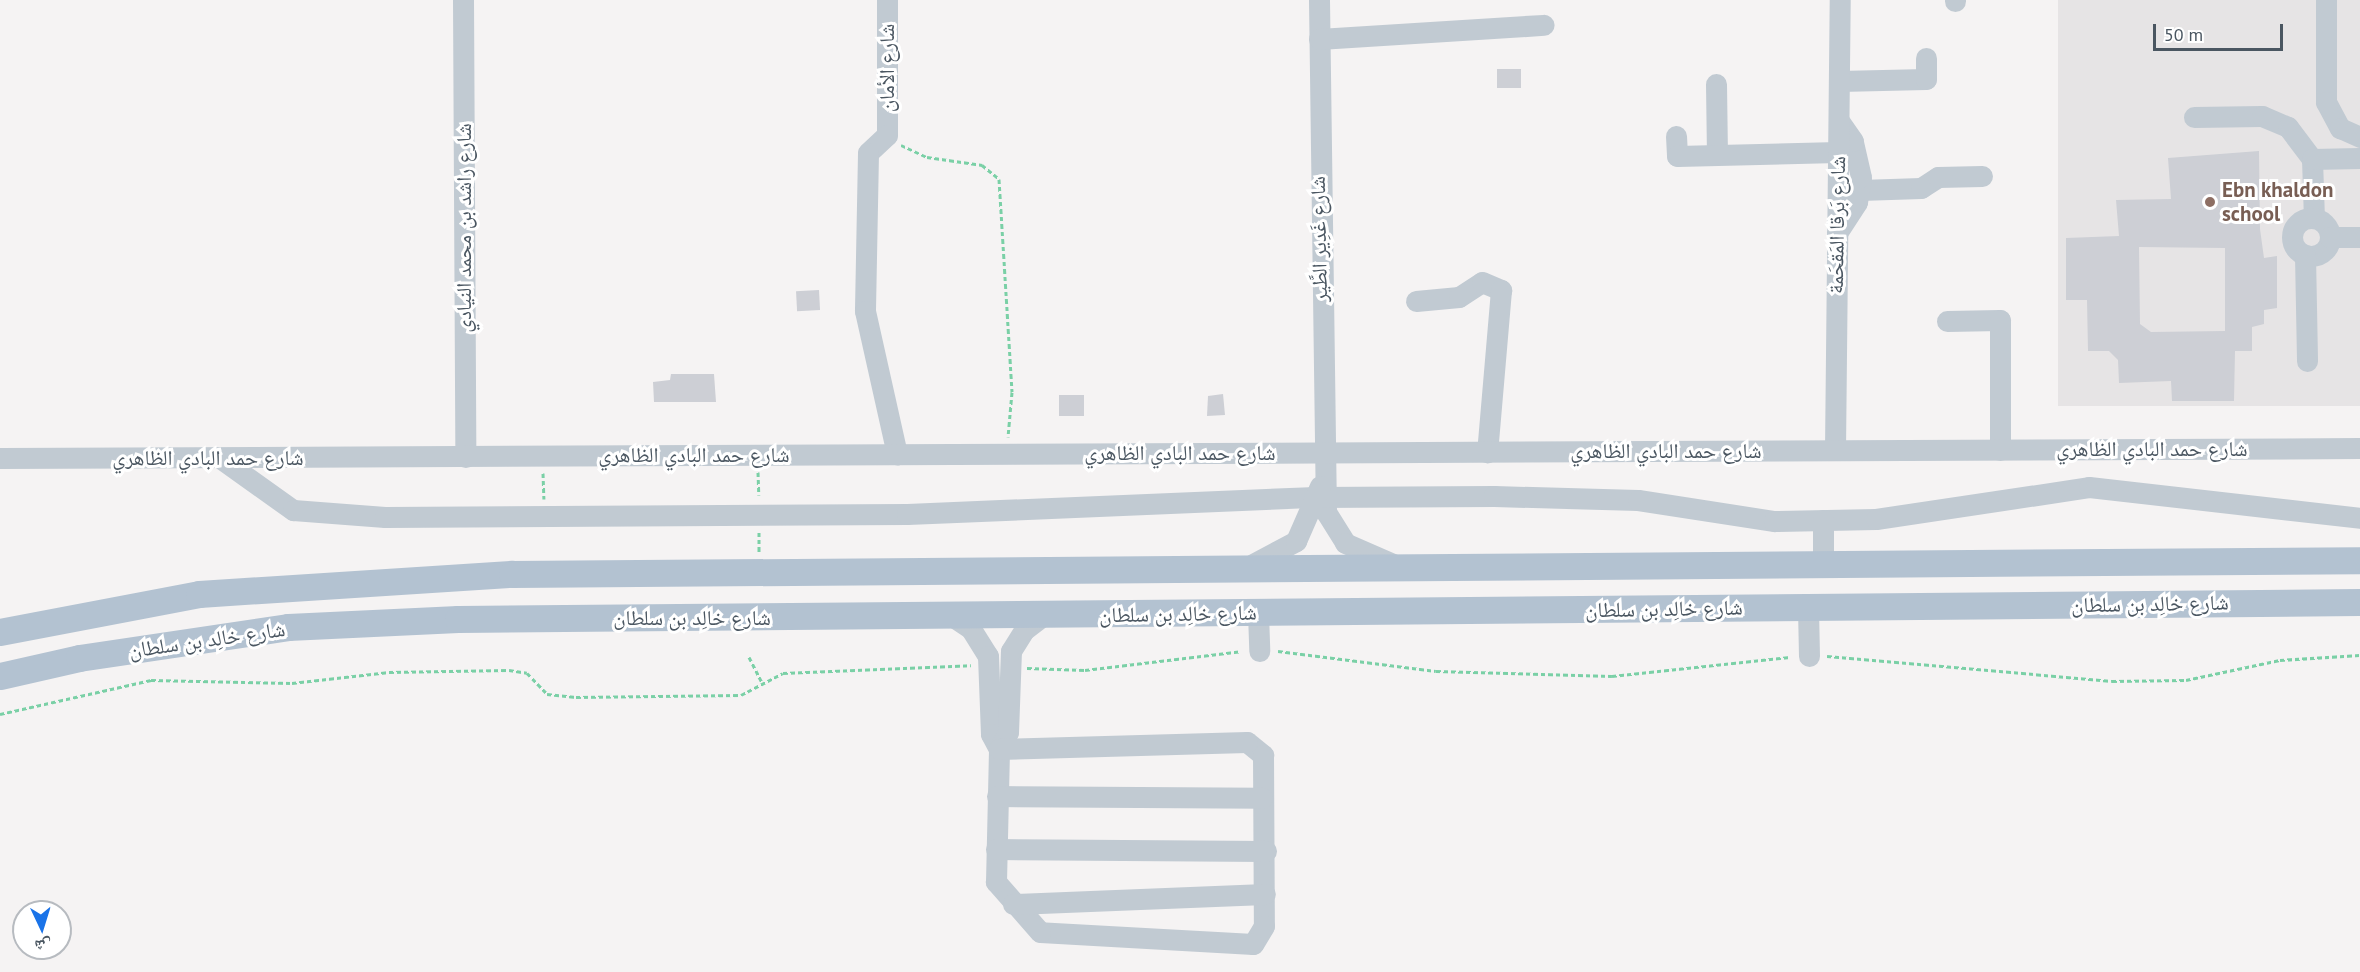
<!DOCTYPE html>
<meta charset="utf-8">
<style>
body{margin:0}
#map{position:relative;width:2360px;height:972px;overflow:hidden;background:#f5f3f3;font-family:"PT Sans","Noto Naskh Arabic",sans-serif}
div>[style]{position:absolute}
.education>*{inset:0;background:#e6e4e5;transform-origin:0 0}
.building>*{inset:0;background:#cdcfd5;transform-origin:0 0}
.path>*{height:3px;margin-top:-1.5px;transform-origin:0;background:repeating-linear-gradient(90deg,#7ad0a6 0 4.5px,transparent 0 7.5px)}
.minor>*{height:21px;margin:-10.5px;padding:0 10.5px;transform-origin:10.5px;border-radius:10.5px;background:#c1cad2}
.minor>.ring{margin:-10.5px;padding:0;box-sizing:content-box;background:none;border:21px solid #c1cad2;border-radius:50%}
.major>*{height:27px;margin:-13.5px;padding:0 13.5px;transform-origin:13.5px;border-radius:13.5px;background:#b3c2d1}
.dots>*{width:16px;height:16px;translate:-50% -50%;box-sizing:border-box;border:3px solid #fff;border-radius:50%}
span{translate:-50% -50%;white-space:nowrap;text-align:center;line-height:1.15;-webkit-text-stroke:6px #fff;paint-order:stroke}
.street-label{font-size:21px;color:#4a5661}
.education-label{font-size:21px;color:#785e54;font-weight:700}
.left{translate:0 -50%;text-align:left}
.north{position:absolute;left:12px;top:900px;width:60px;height:60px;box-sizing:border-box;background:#fff;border:2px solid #b7bbc0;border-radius:50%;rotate:176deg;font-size:16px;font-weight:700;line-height:24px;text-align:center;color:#4a5661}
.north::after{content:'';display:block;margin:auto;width:21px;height:27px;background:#1a73e8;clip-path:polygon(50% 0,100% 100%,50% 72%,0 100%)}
.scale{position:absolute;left:2153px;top:24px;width:130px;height:27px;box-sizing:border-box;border:3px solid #4a5661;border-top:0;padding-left:8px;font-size:18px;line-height:21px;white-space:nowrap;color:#4a5661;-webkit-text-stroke:4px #fff;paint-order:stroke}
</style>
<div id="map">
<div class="education">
<div style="left:2058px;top:0;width:302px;height:406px"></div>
</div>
<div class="building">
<div style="left:1521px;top:69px;width:19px;height:24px;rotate:90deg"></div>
<div style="clip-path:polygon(evenodd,2259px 151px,2260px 229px,2264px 258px,2277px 256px,2277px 308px,2264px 310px,2264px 324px,2252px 327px,2252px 351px,2235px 351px,2234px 401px,2172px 401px,2171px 381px,2119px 383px,2118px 360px,2109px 351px,2088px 351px,2087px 300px,2066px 300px,2066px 238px,2119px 236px,2116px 200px,2171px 199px,2168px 158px,2259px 151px,2139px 247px,2225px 248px,2225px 331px,2151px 332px,2140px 324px,2139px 247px)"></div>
<div style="left:819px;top:290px;width:20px;height:23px;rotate:87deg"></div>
<div style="clip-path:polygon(671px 374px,714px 374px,716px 402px,654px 402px,653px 382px,670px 380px)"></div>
<div style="clip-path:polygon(1223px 394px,1225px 415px,1207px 416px,1208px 396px)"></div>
<div style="left:1084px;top:395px;width:21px;height:25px;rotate:90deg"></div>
</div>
<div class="path">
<div style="left:901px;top:145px;width:29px;rotate:25deg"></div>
<div style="left:927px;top:157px;width:56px;rotate:8.3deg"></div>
<div style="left:982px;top:165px;width:22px;rotate:39deg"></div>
<div style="left:999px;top:179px;width:213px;rotate:86.5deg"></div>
<div style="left:1012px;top:392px;width:45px;rotate:95.1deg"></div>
<div style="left:758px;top:472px;width:23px;rotate:88deg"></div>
<div style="left:543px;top:473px;width:26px;rotate:88deg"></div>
<div style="left:759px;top:532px;width:20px;rotate:90deg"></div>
<div style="left:1278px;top:651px;width:159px;rotate:7.2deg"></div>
<div style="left:1436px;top:671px;width:176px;rotate:1.6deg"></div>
<div style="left:1612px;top:676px;width:179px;rotate:-6.1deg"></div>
<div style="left:1827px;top:656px;width:286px;rotate:5deg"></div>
<div style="left:2112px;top:681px;width:74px;rotate:-0.8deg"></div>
<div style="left:2186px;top:680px;width:96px;rotate:-12deg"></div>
<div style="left:2280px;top:660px;width:80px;rotate:-3.6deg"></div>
<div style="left:749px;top:657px;width:30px;rotate:63deg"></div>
<div style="left:1027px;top:668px;width:58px;rotate:2deg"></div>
<div style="left:1085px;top:670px;width:157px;rotate:-6.9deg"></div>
<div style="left:0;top:714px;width:155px;rotate:-12.7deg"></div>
<div style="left:151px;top:680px;width:141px;rotate:1.2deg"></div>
<div style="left:292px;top:683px;width:98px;rotate:-6.5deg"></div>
<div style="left:389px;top:672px;width:120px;rotate:-1deg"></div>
<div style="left:509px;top:670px;width:18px;rotate:9deg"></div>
<div style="left:527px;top:673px;width:29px;rotate:46deg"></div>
<div style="left:547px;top:694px;width:29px;rotate:6deg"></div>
<div style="left:576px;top:697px;width:165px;rotate:-0.7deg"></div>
<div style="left:741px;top:695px;width:47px;rotate:-27.6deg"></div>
<div style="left:783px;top:673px;width:188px;rotate:-2.4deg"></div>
</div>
<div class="minor">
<div style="left:463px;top:0;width:457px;rotate:89.7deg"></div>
<div style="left:887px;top:0;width:135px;rotate:90deg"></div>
<div style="left:887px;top:135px;width:26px;rotate:137deg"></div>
<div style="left:868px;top:153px;width:158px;rotate:91.1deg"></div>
<div style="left:865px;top:311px;width:147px;rotate:77.4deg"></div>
<div style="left:1319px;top:0;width:512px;rotate:89.22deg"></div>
<div style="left:1326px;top:512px;width:36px;rotate:58deg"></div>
<div style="left:1345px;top:543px;width:52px;rotate:23.6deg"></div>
<div style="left:1955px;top:0;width:1px;rotate:90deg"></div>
<div style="left:2326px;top:0;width:102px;rotate:90deg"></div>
<div style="left:2326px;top:102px;width:30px;rotate:62deg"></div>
<div style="left:2340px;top:128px;width:22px;rotate:24deg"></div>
<div style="left:1319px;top:39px;width:225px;rotate:-3.6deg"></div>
<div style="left:1839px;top:81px;width:87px;rotate:-1.3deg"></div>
<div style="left:1926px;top:79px;width:21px;rotate:-90deg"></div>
<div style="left:1716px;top:84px;width:70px;rotate:89.2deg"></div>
<div style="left:2194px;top:117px;width:68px;rotate:-0.8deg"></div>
<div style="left:2262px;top:116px;width:28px;rotate:23deg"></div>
<div style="left:2288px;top:127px;width:40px;rotate:53deg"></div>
<div style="left:2312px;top:159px;width:59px;rotate:88.1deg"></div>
<div style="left:1676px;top:136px;width:20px;rotate:87deg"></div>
<div style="left:1677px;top:156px;width:161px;rotate:-1.4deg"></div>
<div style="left:2312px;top:159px;width:48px;rotate:-1.2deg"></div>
<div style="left:1860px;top:190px;width:61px;rotate:-1.9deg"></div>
<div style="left:1921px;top:188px;width:20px;rotate:-33deg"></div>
<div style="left:1938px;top:177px;width:44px;rotate:-1.3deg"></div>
<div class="ring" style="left:2292px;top:218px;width:17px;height:17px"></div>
<div style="left:1837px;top:233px;width:37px;rotate:-57deg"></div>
<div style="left:1857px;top:202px;width:25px;rotate:-81deg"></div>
<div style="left:1861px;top:177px;width:37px;rotate:-103deg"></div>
<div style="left:1853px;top:141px;width:24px;rotate:-125deg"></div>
<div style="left:2330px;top:237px;width:30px"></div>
<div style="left:2305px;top:255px;width:106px;rotate:88.9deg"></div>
<div style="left:1416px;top:301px;width:43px;rotate:-5.3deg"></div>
<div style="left:1459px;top:297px;width:27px;rotate:-33deg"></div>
<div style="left:1482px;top:282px;width:21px;rotate:23deg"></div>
<div style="left:1501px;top:290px;width:163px;rotate:94.9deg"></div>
<div style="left:1947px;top:321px;width:53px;rotate:-1.1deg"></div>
<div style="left:2000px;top:320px;width:130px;rotate:90deg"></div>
<div style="left:1835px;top:450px;width:450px;rotate:-89.4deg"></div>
<div style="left:0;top:458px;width:2360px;rotate:-0.24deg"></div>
<div style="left:220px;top:458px;width:90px;rotate:35.5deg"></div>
<div style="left:293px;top:510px;width:92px;rotate:4.4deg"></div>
<div style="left:385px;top:517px;width:522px;rotate:-0.33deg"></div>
<div style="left:907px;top:514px;width:409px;rotate:-2.4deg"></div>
<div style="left:1316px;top:497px;width:178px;rotate:-0.3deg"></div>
<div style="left:1494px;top:496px;width:144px;rotate:1.6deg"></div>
<div style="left:1638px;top:500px;width:138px;rotate:8.8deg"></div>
<div style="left:1774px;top:521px;width:102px;rotate:-1.1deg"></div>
<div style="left:1876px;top:519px;width:215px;rotate:-8.5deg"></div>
<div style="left:2089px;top:487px;width:273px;rotate:6.5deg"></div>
<div style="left:1823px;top:520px;width:42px;rotate:90deg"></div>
<div style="left:1253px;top:564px;width:49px;rotate:-28.1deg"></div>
<div style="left:1296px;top:541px;width:60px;rotate:-66.4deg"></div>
<div style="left:1808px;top:608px;width:48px;rotate:88.8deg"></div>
<div style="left:1258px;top:613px;width:38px;rotate:88deg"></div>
<div style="left:952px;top:616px;width:23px;rotate:34deg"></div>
<div style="left:971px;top:629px;width:32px;rotate:58deg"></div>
<div style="left:988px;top:656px;width:78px;rotate:87.8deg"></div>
<div style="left:991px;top:734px;width:17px;rotate:62deg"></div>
<div style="left:999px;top:749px;width:19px;rotate:-62deg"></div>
<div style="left:1008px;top:732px;width:81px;rotate:-87.9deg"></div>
<div style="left:1011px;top:651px;width:25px;rotate:-58deg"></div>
<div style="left:1024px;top:630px;width:25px;rotate:-37deg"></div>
<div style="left:1247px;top:742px;width:21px;rotate:39deg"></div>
<div style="left:1263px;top:755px;width:171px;rotate:89.7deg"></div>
<div style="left:1264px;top:926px;width:21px;rotate:121deg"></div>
<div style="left:1253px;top:944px;width:213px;rotate:-176.8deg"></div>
<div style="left:1040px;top:932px;width:67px;rotate:-131.3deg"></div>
<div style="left:996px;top:882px;width:133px;rotate:-88.7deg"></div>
<div style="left:999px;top:749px;width:248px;rotate:-1.6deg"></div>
<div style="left:997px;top:796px;width:265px;rotate:0.4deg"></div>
<div style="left:996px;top:849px;width:270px;rotate:0.4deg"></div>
<div style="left:1013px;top:904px;width:252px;rotate:-2.3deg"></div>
</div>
<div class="major">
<div style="left:0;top:632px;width:203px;rotate:-10.8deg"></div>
<div style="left:199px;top:594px;width:314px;rotate:-3.7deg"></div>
<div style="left:512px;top:574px;width:1848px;rotate:-0.43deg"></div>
<div style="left:0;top:676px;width:81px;rotate:-12.8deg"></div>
<div style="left:79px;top:658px;width:211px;rotate:-8.4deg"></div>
<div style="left:288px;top:627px;width:170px;rotate:-2.7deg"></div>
<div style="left:458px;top:619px;width:1902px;rotate:-0.51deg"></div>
</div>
<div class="dots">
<div style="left:2210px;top:202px;background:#8d6e63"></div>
</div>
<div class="street-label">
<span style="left:887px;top:68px;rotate:-90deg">شارع الأمان</span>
<span style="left:1837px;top:225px;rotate:-89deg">شارع بَرقا المَقحَمة</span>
<span style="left:464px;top:228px;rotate:-90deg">شارع راشد بن محمد النيادي</span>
<span style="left:1319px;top:239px;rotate:-91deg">شارع غَدِير الطَّير</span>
<span style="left:2152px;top:449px">شارع حمد البادي الظاهري</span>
<span style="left:1666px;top:451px">شارع حمد البادي الظاهري</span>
<span style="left:1180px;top:453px">شارع حمد البادي الظاهري</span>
<span style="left:694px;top:455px">شارع حمد البادي الظاهري</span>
<span style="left:208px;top:458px">شارع حمد البادي الظاهري</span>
<span style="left:2150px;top:604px;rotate:-1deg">شارع خالِد بن سلطان</span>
<span style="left:1664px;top:609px;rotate:-1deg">شارع خالِد بن سلطان</span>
<span style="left:1178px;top:614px;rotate:-1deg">شارع خالِد بن سلطان</span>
<span style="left:692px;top:618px">شارع خالِد بن سلطان</span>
<span style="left:207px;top:640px;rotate:-8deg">شارع خالِد بن سلطان</span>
</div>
<div class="education-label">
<span class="left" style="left:2222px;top:202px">Ebn khaldon<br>school</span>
</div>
<div class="north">ش</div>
<div class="scale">50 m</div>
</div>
